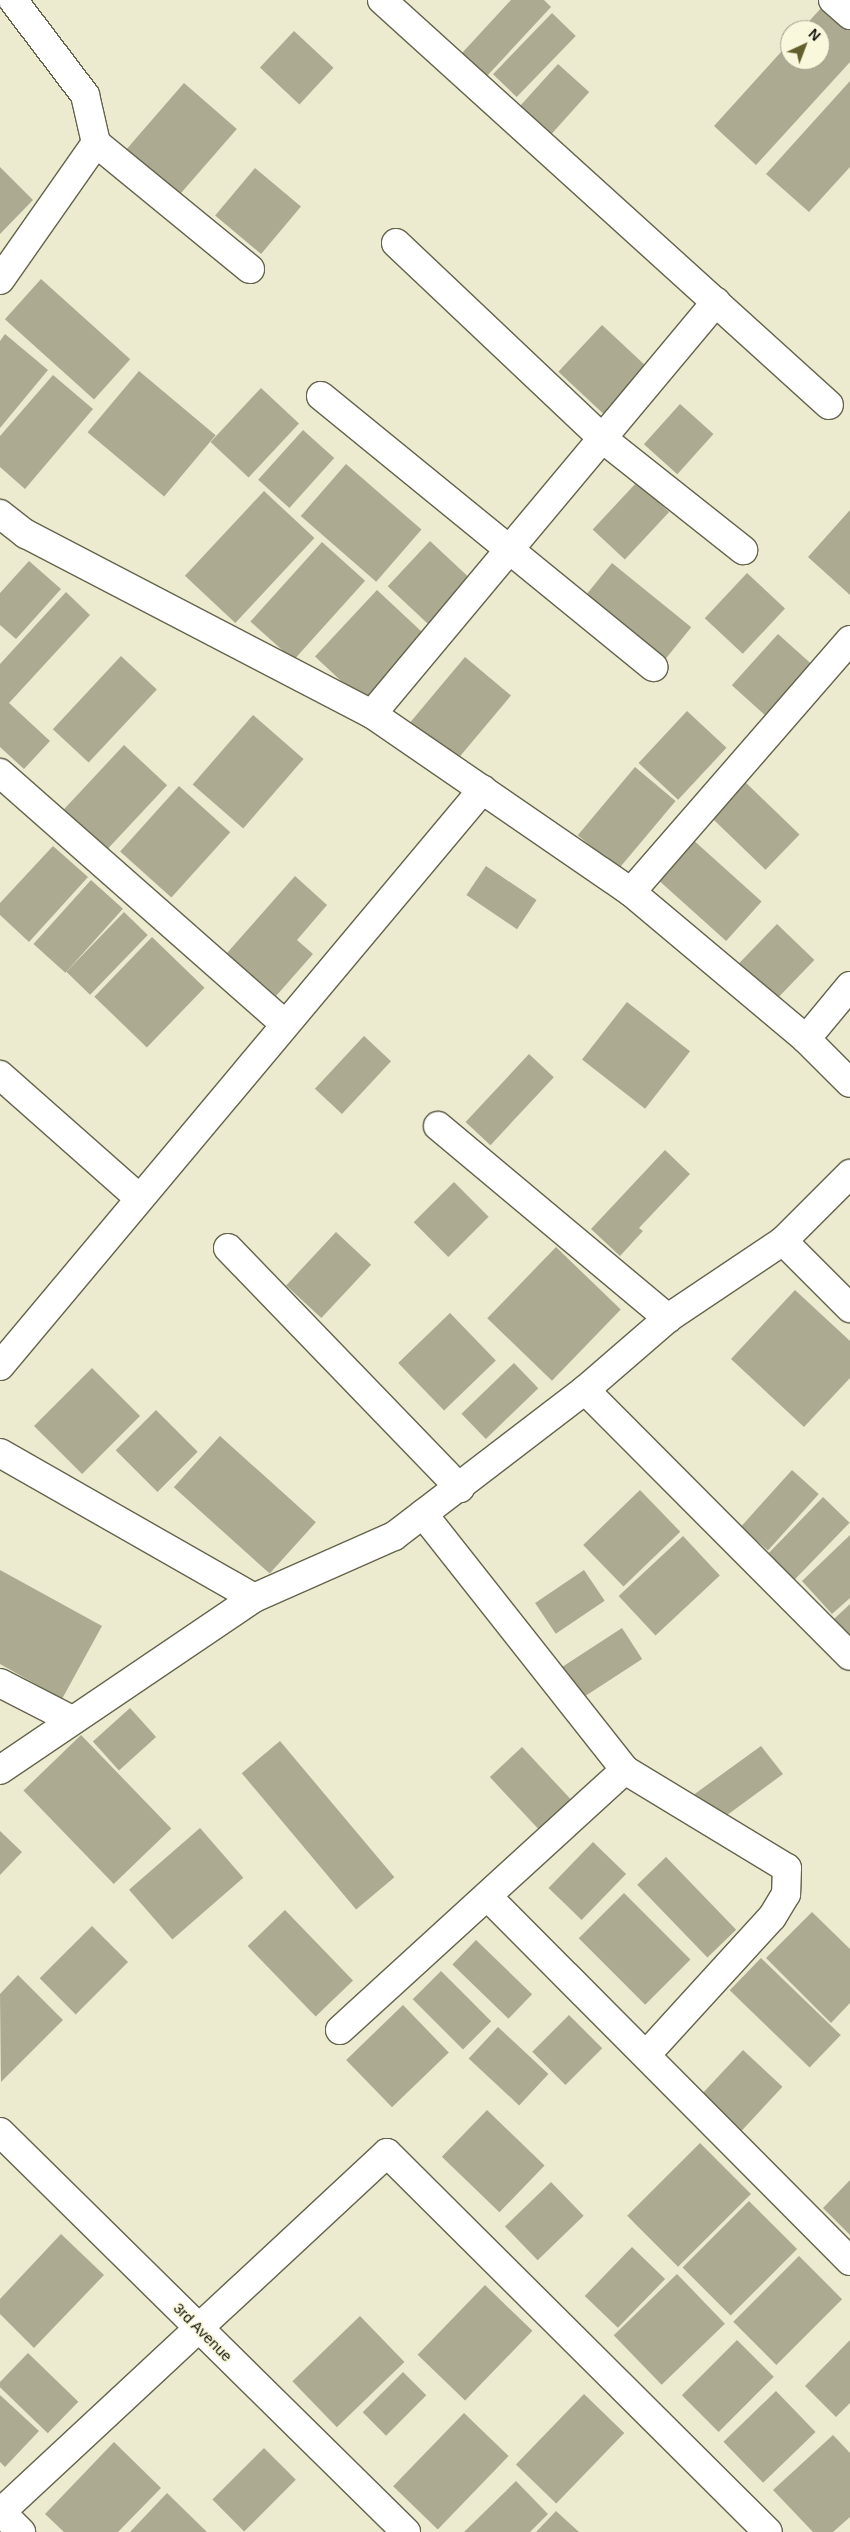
<!DOCTYPE html>
<style>
body{margin:0}
#map{position:relative;width:850px;height:2532px;overflow:hidden;background:#ecebd0;font-family:Helvetica,sans-serif}
div>[style]{position:absolute}
.building>*{inset:0;background:#acab92;transform-origin:0 0}
.roads{filter:drop-shadow(1px 0 #65644d) drop-shadow(-1px 0 #65644d) drop-shadow(0 1px #65644d) drop-shadow(0 -1px #65644d)}
.minor>*{height:28px;margin:-14px;padding:0 14px;transform-origin:14px;border-radius:14px;background:#fff}
.tertiary>*{height:28px;margin:-14px;padding:0 14px;transform-origin:14px;border-radius:14px;background:#fff}
span{translate:-50% -50%;white-space:nowrap;text-align:center;line-height:1.15;-webkit-text-stroke:4px #f9f8dd;paint-order:stroke}
.street-label{font-size:15px;color:#131309}
.north{position:absolute;left:780px;top:20px;width:50px;height:50px;box-sizing:border-box;background:#f9f8dd;border:1px solid #9d9c88;border-radius:50%;rotate:43deg;font-size:14px;font-weight:700;line-height:20px;text-align:center;color:#131309}
.north::after{content:'';display:block;margin:auto;width:18px;height:22px;background:#64602d;clip-path:polygon(50% 0,100% 100%,50% 72%,0 100%)}
</style>
<div id="map">
<div class="building">
<div style="clip-path:polygon(511px 0,544px 0,551px 7px,487px 76px,462px 53px)"></div>
<div style="clip-path:polygon(823px 6px,850px 30px,850px 62px,756px 165px,714px 126px,790px 42px,790px 60px,820px 60px,820px 30px,801px 30px)"></div>
<div style="left:552px;top:13px;width:33px;height:85px;rotate:44deg"></div>
<div style="left:294px;top:31px;width:54px;height:50px;rotate:43deg"></div>
<div style="left:558px;top:64px;width:42px;height:56px;rotate:42deg"></div>
<div style="clip-path:polygon(850px 81px,850px 167px,809px 212px,766px 174px)"></div>
<div style="left:184px;top:83px;width:70px;height:89px;rotate:41deg"></div>
<div style="clip-path:polygon(0 167px,33px 200px,0 234px)"></div>
<div style="left:255px;top:168px;width:60px;height:62px;rotate:40deg"></div>
<div style="left:41px;top:279px;width:120px;height:54px;rotate:42deg"></div>
<div style="left:602px;top:325px;width:63px;height:64px;rotate:43deg"></div>
<div style="clip-path:polygon(5px 334px,48px 370px,0 428px,0 341px)"></div>
<div style="left:139px;top:371px;width:100px;height:80px;rotate:40deg"></div>
<div style="clip-path:polygon(53px 375px,93px 409px,25px 489px,0 467px,0 436px)"></div>
<div style="left:261px;top:388px;width:52px;height:74px;rotate:43deg"></div>
<div style="left:680px;top:404px;width:45px;height:54px;rotate:42deg"></div>
<div style="left:303px;top:430px;width:42px;height:67px;rotate:42deg"></div>
<div style="left:346px;top:464px;width:100px;height:69px;rotate:41deg"></div>
<div style="left:637px;top:482px;width:44px;height:65px;rotate:43deg"></div>
<div style="left:264px;top:491px;width:69px;height:116px;rotate:43deg"></div>
<div style="clip-path:polygon(850px 510px,850px 595px,808px 557px)"></div>
<div style="left:430px;top:541px;width:60px;height:62px;rotate:43deg"></div>
<div style="left:322px;top:542px;width:58px;height:107px;rotate:42deg"></div>
<div style="clip-path:polygon(29px 561px,61px 589px,16px 639px,0 625px,0 593px)"></div>
<div style="left:612px;top:563px;width:102px;height:41px;rotate:39deg"></div>
<div style="left:747px;top:573px;width:52px;height:62px;rotate:43deg"></div>
<div style="left:377px;top:590px;width:71px;height:91px;rotate:43deg"></div>
<div style="clip-path:polygon(66px 592px,90px 615px,9px 703px,50px 741px,24px 769px,0 747px,0 664px)"></div>
<div style="left:778px;top:634px;width:48px;height:69px;rotate:42deg"></div>
<div style="left:121px;top:656px;width:49px;height:100px;rotate:43deg"></div>
<div style="left:465px;top:657px;width:60px;height:90px;rotate:40deg"></div>
<div style="left:687px;top:711px;width:54px;height:71px;rotate:43deg"></div>
<div style="left:253px;top:715px;width:67px;height:92px;rotate:41deg"></div>
<div style="left:124px;top:745px;width:59px;height:88px;rotate:43deg"></div>
<div style="left:635px;top:767px;width:53px;height:89px;rotate:40deg"></div>
<div style="left:742px;top:779px;width:80px;height:49px;rotate:44deg"></div>
<div style="left:179px;top:786px;width:69px;height:88px;rotate:42deg"></div>
<div style="left:691px;top:838px;width:95px;height:53px;rotate:42deg"></div>
<div style="clip-path:polygon(53px 846px,88px 877px,29px 942px,0 915px,0 903px)"></div>
<div style="left:486px;top:866px;width:61px;height:35px;rotate:34deg"></div>
<div style="clip-path:polygon(295px 876px,327px 905px,297px 940px,313px 954px,276px 996px,227px 953px)"></div>
<div style="left:91px;top:880px;width:43px;height:86px;rotate:42deg"></div>
<div style="left:124px;top:912px;width:33px;height:83px;rotate:44deg"></div>
<div style="left:777px;top:924px;width:52px;height:58px;rotate:44deg"></div>
<div style="left:152px;top:937px;width:73px;height:83px;rotate:44deg"></div>
<div style="left:627px;top:1002px;width:80px;height:73px;rotate:38deg"></div>
<div style="left:364px;top:1036px;width:37px;height:72px;rotate:43deg"></div>
<div style="left:529px;top:1054px;width:34px;height:93px;rotate:43deg"></div>
<div style="clip-path:polygon(665px 1150px,690px 1174px,639px 1228px,643px 1231px,620px 1256px,591px 1229px)"></div>
<div style="left:454px;top:1182px;width:49px;height:57px;rotate:45deg"></div>
<div style="left:336px;top:1232px;width:48px;height:73px;rotate:43deg"></div>
<div style="left:556px;top:1247px;width:90px;height:99px;rotate:44deg"></div>
<div style="clip-path:polygon(795px 1290px,850px 1341px,850px 1378px,804px 1427px,731px 1359px)"></div>
<div style="left:450px;top:1313px;width:66px;height:72px;rotate:46deg"></div>
<div style="left:514px;top:1363px;width:35px;height:73px;rotate:46deg"></div>
<div style="left:92px;top:1368px;width:68px;height:82px;rotate:45deg"></div>
<div style="left:156px;top:1410px;width:59px;height:57px;rotate:45deg"></div>
<div style="left:220px;top:1436px;width:129px;height:69px;rotate:42deg"></div>
<div style="left:792px;top:1470px;width:36px;height:76px;rotate:42deg"></div>
<div style="left:640px;top:1490px;width:58px;height:79px;rotate:46deg"></div>
<div style="left:823px;top:1497px;width:37px;height:79px;rotate:44deg"></div>
<div style="clip-path:polygon(850px 1535px,850px 1598px,832px 1614px,802px 1581px)"></div>
<div style="left:683px;top:1536px;width:54px;height:88px;rotate:47deg"></div>
<div style="clip-path:polygon(0 1570px,102px 1626px,62px 1699px,0 1664px)"></div>
<div style="left:584px;top:1570px;width:37px;height:59px;rotate:56deg"></div>
<div style="clip-path:polygon(850px 1604px,850px 1635px,834px 1619px)"></div>
<div style="left:622px;top:1628px;width:37px;height:76px;rotate:57deg"></div>
<div style="left:130px;top:1708px;width:39px;height:50px;rotate:48deg"></div>
<div style="left:81px;top:1735px;width:130px;height:80px;rotate:46deg"></div>
<div style="left:280px;top:1741px;width:178px;height:50px;rotate:50deg"></div>
<div style="clip-path:polygon(761px 1746px,783px 1774px,719px 1821px,685px 1801px)"></div>
<div style="left:522px;top:1747px;width:78px;height:44px;rotate:47deg"></div>
<div style="left:200px;top:1828px;width:66px;height:94px;rotate:49deg"></div>
<div style="clip-path:polygon(0 1831px,22px 1852px,0 1875px)"></div>
<div style="left:593px;top:1842px;width:46px;height:64px;rotate:44deg"></div>
<div style="left:666px;top:1857px;width:101px;height:40px;rotate:46deg"></div>
<div style="left:624px;top:1893px;width:94px;height:64px;rotate:45deg"></div>
<div style="left:285px;top:1910px;width:98px;height:52px;rotate:46deg"></div>
<div style="clip-path:polygon(812px 1912px,850px 1949px,850px 2003px,831px 2023px,766px 1958px)"></div>
<div style="left:92px;top:1926px;width:51px;height:74px;rotate:45deg"></div>
<div style="left:476px;top:1940px;width:78px;height:34px;rotate:44deg"></div>
<div style="left:761px;top:1958px;width:111px;height:45px;rotate:44deg"></div>
<div style="left:441px;top:1971px;width:71px;height:40px;rotate:45deg"></div>
<div style="clip-path:polygon(18px 1975px,63px 2020px,1px 2082px,0 1994px)"></div>
<div style="left:403px;top:2005px;width:66px;height:79px;rotate:46deg"></div>
<div style="left:569px;top:2015px;width:47px;height:52px;rotate:45deg"></div>
<div style="left:498px;top:2027px;width:69px;height:43px;rotate:43deg"></div>
<div style="left:743px;top:2050px;width:54px;height:64px;rotate:43deg"></div>
<div style="left:487px;top:2110px;width:80px;height:65px;rotate:44deg"></div>
<div style="left:700px;top:2143px;width:72px;height:103px;rotate:45deg"></div>
<div style="clip-path:polygon(850px 2180px,850px 2235px,823px 2208px)"></div>
<div style="left:551px;top:2182px;width:47px;height:64px;rotate:46deg"></div>
<div style="left:749px;top:2201px;width:68px;height:94px;rotate:45deg"></div>
<div style="clip-path:polygon(61px 2234px,104px 2275px,34px 2348px,0 2314px,0 2299px)"></div>
<div style="left:632px;top:2247px;width:46px;height:68px;rotate:44deg"></div>
<div style="left:799px;top:2256px;width:61px;height:93px;rotate:45deg"></div>
<div style="left:677px;top:2274px;width:69px;height:88px;rotate:46deg"></div>
<div style="left:485px;top:2285px;width:66px;height:97px;rotate:44deg"></div>
<div style="left:360px;top:2316px;width:64px;height:94px;rotate:46deg"></div>
<div style="left:737px;top:2340px;width:52px;height:78px;rotate:45deg"></div>
<div style="clip-path:polygon(850px 2340px,850px 2403px,836px 2417px,805px 2386px)"></div>
<div style="left:28px;top:2353px;width:70px;height:44px;rotate:44deg"></div>
<div style="left:403px;top:2372px;width:33px;height:57px;rotate:45deg"></div>
<div style="left:776px;top:2391px;width:57px;height:73px;rotate:46deg"></div>
<div style="left:584px;top:2394px;width:56px;height:98px;rotate:44deg"></div>
<div style="clip-path:polygon(0 2395px,39px 2431px,5px 2467px,0 2462px)"></div>
<div style="left:464px;top:2413px;width:62px;height:102px;rotate:44deg"></div>
<div style="clip-path:polygon(833px 2435px,850px 2453px,850px 2517px,833px 2532px,813px 2532px,773px 2490px)"></div>
<div style="clip-path:polygon(114px 2442px,161px 2488px,118px 2532px,64px 2532px,45px 2514px)"></div>
<div style="left:264px;top:2448px;width:45px;height:73px;rotate:45deg"></div>
<div style="clip-path:polygon(516px 2481px,548px 2514px,530px 2532px,464px 2532px)"></div>
<div style="clip-path:polygon(167px 2493px,207px 2532px,130px 2532px)"></div>
<div style="clip-path:polygon(556px 2511px,579px 2532px,536px 2532px)"></div>
</div>
<div class="roads">
<div class="minor">
<div style="left:382px;top:0;width:603px;rotate:42.18deg"></div>
<div style="left:833px;top:0;width:23px;rotate:41deg"></div>
<div style="left:96px;top:143px;width:199px;rotate:39.3deg"></div>
<div style="left:396px;top:243px;width:285px;rotate:43.4deg"></div>
<div style="left:603px;top:439px;width:179px;rotate:38.4deg"></div>
<div style="left:0;top:280px;width:167px;rotate:-55deg"></div>
<div style="left:96px;top:143px;width:49px;rotate:-102.9deg"></div>
<div style="left:85px;top:95px;width:119px;rotate:-127.2deg"></div>
<div style="left:321px;top:396px;width:429px;rotate:39.2deg"></div>
<div style="left:0;top:514px;width:33px;rotate:38deg"></div>
<div style="left:26px;top:534px;width:390px;rotate:27.5deg"></div>
<div style="left:372px;top:714px;width:314px;rotate:34.5deg"></div>
<div style="left:631px;top:892px;width:229px;rotate:40deg"></div>
<div style="left:372px;top:714px;width:537px;rotate:-50.14deg"></div>
<div style="left:0;top:773px;width:380px;rotate:41.4deg"></div>
<div style="left:631px;top:892px;width:334px;rotate:-49deg"></div>
<div style="left:0;top:1075px;width:184px;rotate:41.5deg"></div>
<div style="left:438px;top:1126px;width:300px;rotate:39.9deg"></div>
<div style="left:783px;top:1241px;width:95px;rotate:45deg"></div>
<div style="left:228px;top:1248px;width:334px;rotate:46deg"></div>
<div style="left:0;top:1366px;width:752px;rotate:-50.07deg"></div>
<div style="left:585px;top:1390px;width:375px;rotate:45.1deg"></div>
<div style="left:0;top:1453px;width:292px;rotate:29.7deg"></div>
<div style="left:423px;top:1514px;width:326px;rotate:51.7deg"></div>
<div style="left:625px;top:1770px;width:189px;rotate:31.2deg"></div>
<div style="left:787px;top:1868px;width:26px;rotate:92deg"></div>
<div style="left:786px;top:1894px;width:27px;rotate:121deg"></div>
<div style="left:772px;top:1917px;width:187px;rotate:132.4deg"></div>
<div style="left:0;top:1683px;width:79px;rotate:27.2deg"></div>
<div style="left:489px;top:1898px;width:512px;rotate:45.16deg"></div>
<div style="left:340px;top:2030px;width:386px;rotate:-42.4deg"></div>
<div style="left:0;top:2132px;width:570px;rotate:44.57deg"></div>
<div style="left:0;top:2511px;width:30px;rotate:45deg"></div>
<div style="left:1px;top:2512px;width:527px;rotate:-42.92deg"></div>
<div style="left:387px;top:2153px;width:537px;rotate:44.85deg"></div>
</div>
<div class="tertiary">
<div style="left:850px;top:986px;width:69px;rotate:129.7deg"></div>
<div style="left:806px;top:1039px;width:62px;rotate:45deg"></div>
<div style="left:0;top:1770px;width:307px;rotate:-34.1deg"></div>
<div style="left:254px;top:1598px;width:153px;rotate:-23.9deg"></div>
<div style="left:394px;top:1536px;width:240px;rotate:-37.4deg"></div>
<div style="left:585px;top:1390px;width:110px;rotate:-40.9deg"></div>
<div style="left:668px;top:1318px;width:138px;rotate:-33.8deg"></div>
<div style="left:783px;top:1241px;width:95px;rotate:-45deg"></div>
</div>
</div>
<div class="street-label">
<span style="left:203px;top:2332px;rotate:45deg">3rd Avenue</span>
</div>
<div class="north">N</div>
</div>
